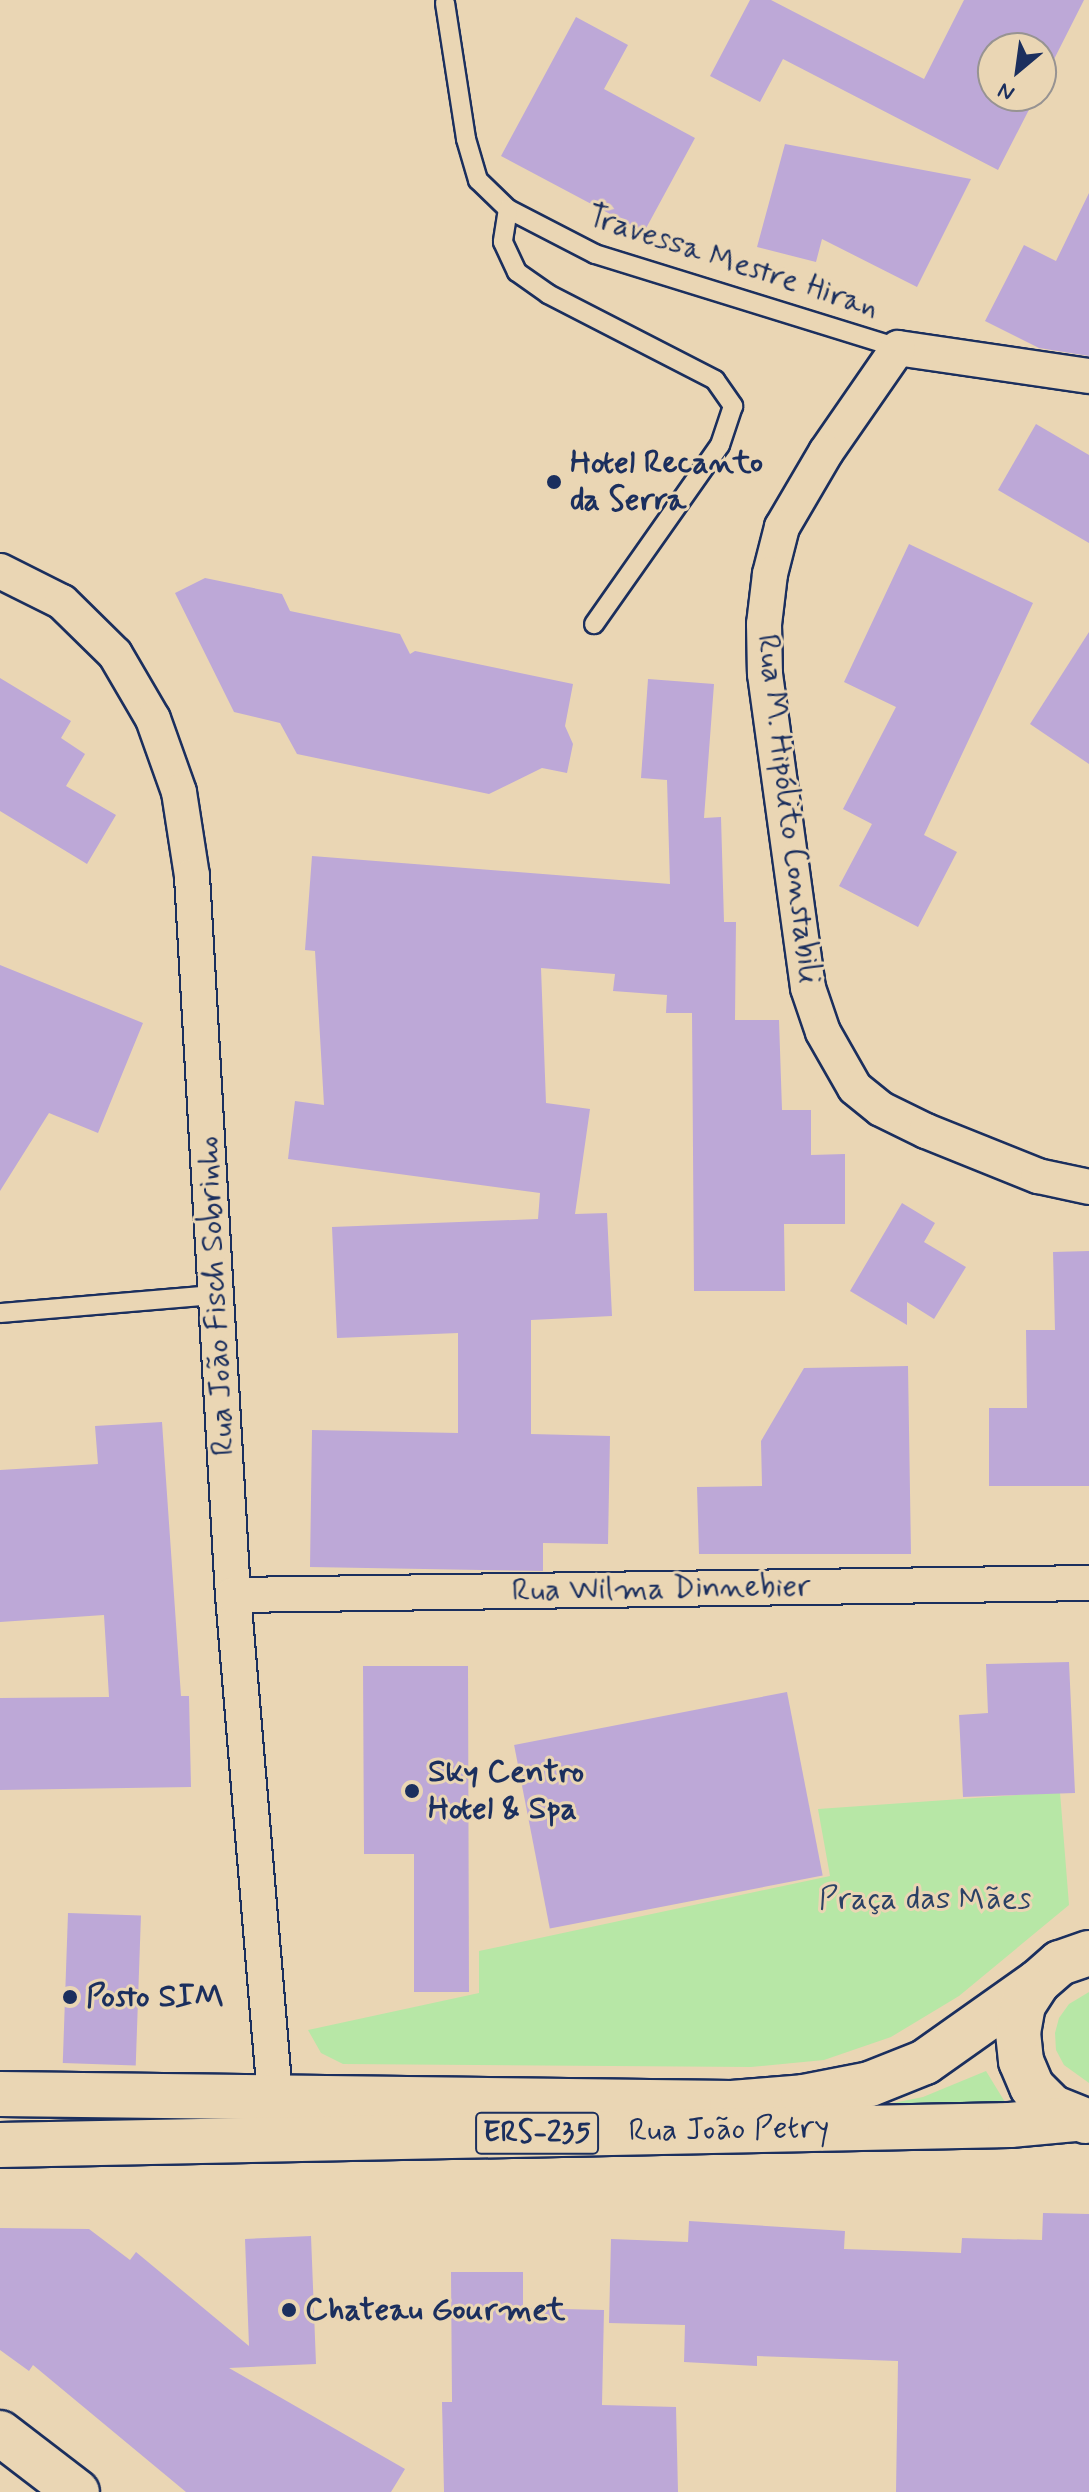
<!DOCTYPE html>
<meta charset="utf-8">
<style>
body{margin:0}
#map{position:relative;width:1089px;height:2492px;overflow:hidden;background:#ead6b4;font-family:Mynerve,sans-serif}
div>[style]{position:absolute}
.green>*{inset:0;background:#b7e7a6}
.building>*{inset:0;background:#bda8d7;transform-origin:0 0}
.roads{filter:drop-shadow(2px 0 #1b2f5e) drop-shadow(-2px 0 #1b2f5e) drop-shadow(0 2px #1b2f5e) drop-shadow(0 -2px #1b2f5e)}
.service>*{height:18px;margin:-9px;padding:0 9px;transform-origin:9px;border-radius:9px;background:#ead6b4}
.minor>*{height:34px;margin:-17px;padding:0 17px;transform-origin:17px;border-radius:17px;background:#ead6b4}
.secondary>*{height:44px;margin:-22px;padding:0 22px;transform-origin:22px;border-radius:22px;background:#ead6b4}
.primary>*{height:44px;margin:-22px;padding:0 22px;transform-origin:22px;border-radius:22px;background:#ead6b4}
.dots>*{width:22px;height:22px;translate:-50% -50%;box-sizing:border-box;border:4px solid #ead6b4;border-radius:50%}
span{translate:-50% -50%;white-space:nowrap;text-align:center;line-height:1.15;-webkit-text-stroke:6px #ead6b4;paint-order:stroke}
.shield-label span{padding:2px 6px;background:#ead6b4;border:2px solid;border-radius:6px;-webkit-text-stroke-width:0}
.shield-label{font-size:30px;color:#1b2f5e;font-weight:700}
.street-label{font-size:32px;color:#1b2f5e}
.poi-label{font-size:32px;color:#1b2f5e;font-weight:700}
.left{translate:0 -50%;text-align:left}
.park-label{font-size:32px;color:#2b4165}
.north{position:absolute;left:977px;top:32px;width:80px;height:80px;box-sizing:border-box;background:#ead6b4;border:2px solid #979392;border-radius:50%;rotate:209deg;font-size:22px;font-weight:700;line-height:32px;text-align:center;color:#1b2f5e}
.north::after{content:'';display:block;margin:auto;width:28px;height:36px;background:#1b2f5e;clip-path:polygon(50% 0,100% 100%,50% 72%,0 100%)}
</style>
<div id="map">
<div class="green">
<div style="clip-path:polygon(1060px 1792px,1069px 1905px,959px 1996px,891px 2037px,824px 2060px,751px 2067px,343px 2064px,321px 2053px,308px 2030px,479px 1993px,479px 1951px,830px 1876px,818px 1809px)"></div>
<div style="clip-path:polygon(1089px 1992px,1089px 2083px,1064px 2065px,1056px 2050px,1055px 2033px,1059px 2018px,1069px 2004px)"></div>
<div style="clip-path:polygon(986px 2071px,1008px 2107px,878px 2106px,923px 2097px)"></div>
</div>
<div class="building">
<div style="clip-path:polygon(750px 0,771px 0,924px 79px,964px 0,1084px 0,1041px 85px,1041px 48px,993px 48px,993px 96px,1036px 96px,998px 170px,783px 59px,760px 102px,710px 76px)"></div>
<div style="clip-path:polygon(576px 17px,628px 45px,604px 89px,695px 138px,644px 232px,501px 156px)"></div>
<div style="clip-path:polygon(785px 144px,971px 179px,917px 287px,822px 239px,816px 262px,757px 247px)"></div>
<div style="clip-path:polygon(1089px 193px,1089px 356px,1039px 348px,985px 321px,1024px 245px,1056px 261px)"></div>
<div style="clip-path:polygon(1036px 424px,1089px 455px,1089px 543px,998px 490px)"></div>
<div style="clip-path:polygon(909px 544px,1033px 603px,924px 835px,957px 852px,918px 927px,839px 886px,872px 824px,843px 809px,896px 707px,844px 682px)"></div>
<div style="clip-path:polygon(205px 578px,282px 594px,290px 611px,400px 634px,410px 654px,415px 651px,573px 684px,565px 726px,573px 744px,567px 773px,542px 768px,489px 794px,297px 754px,280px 723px,234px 712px,175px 593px)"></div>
<div style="clip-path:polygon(1089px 632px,1089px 764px,1030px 724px)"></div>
<div style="clip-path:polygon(0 678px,71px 721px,61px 738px,85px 754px,66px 786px,116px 815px,87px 864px,0 811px)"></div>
<div style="clip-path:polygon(648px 679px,714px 684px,704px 818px,721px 817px,724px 922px,736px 922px,735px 1020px,779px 1020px,782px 1110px,811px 1110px,811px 1155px,845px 1154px,845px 1224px,784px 1224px,785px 1291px,694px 1291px,692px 1013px,666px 1013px,667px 995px,613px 991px,615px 974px,541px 968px,546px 1103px,590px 1109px,575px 1214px,607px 1213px,612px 1316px,531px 1320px,531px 1434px,610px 1436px,608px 1544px,543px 1543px,543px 1571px,310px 1567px,312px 1430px,458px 1433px,458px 1333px,337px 1338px,332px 1227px,538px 1219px,540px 1193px,288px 1159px,295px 1101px,324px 1105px,315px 951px,305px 950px,312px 856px,670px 884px,667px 780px,641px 778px)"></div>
<div style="clip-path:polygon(0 965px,143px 1023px,98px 1133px,49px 1113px,0 1191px)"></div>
<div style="clip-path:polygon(902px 1203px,935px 1223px,924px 1242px,966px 1267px,934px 1319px,907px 1302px,907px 1325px,850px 1291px)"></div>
<div style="clip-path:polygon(1089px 1251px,1089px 1486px,989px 1486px,989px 1408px,1027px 1408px,1026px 1330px,1055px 1330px,1053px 1252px)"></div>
<div style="clip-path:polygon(908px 1366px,911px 1554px,699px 1554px,697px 1487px,762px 1486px,761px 1441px,804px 1368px)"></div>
<div style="clip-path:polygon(162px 1422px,181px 1696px,189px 1696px,191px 1787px,0 1790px,0 1698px,109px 1697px,104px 1615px,0 1622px,0 1470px,98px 1464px,95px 1426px)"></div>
<div style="clip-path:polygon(1069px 1662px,1075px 1793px,963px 1797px,959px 1715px,988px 1713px,986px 1664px)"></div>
<div style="clip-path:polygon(363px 1666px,468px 1666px,469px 1992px,414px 1992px,414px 1854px,364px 1854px)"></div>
<div style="left:787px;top:1692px;width:187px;height:278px;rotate:79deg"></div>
<div style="left:68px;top:1913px;width:73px;height:150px;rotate:2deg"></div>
<div style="clip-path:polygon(1043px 2213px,1089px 2214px,1089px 2492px,896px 2492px,898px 2361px,757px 2356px,757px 2366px,684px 2362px,685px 2325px,609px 2323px,611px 2239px,688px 2242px,689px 2221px,845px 2231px,844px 2249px,961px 2253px,962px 2238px,1042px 2240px)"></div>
<div style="clip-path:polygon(0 2228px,89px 2229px,130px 2260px,136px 2252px,249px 2346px,245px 2239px,311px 2236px,316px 2364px,229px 2368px,405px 2469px,391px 2492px,186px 2492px,33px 2365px,29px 2371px,0 2350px)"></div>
<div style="clip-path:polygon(451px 2272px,523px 2272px,523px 2308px,604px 2310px,602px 2405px,676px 2407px,678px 2492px,444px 2492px,442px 2402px,452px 2402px)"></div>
</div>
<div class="roads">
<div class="service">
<div style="left:445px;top:3px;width:138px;rotate:81.2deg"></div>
<div style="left:466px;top:139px;width:43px;rotate:73.7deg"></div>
<div style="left:478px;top:180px;width:42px;rotate:44deg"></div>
<div style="left:508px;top:209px;width:98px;rotate:27.3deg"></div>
<div style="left:595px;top:254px;width:317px;rotate:17.2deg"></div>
<div style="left:508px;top:209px;width:33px;rotate:99deg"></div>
<div style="left:503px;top:242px;width:33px;rotate:65deg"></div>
<div style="left:517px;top:272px;width:38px;rotate:35deg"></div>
<div style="left:548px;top:294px;width:188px;rotate:27.2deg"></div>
<div style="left:715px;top:380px;width:32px;rotate:55deg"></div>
<div style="left:733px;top:406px;width:41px;rotate:108.4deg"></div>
<div style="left:720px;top:445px;width:219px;rotate:125.1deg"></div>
<div style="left:0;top:1313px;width:217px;rotate:-4.8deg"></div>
</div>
<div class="minor">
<div style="left:1089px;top:376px;width:193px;rotate:-171.7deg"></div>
<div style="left:898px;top:348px;width:126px;rotate:124.7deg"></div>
<div style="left:826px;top:452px;width:87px;rotate:120.4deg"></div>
<div style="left:782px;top:527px;width:49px;rotate:104.3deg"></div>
<div style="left:770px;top:574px;width:50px;rotate:96.8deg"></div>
<div style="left:764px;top:624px;width:50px;rotate:88.9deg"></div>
<div style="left:765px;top:674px;width:317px;rotate:82.2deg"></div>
<div style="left:808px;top:988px;width:46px;rotate:71.2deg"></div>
<div style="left:823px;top:1032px;width:64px;rotate:60.3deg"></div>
<div style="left:855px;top:1088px;width:33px;rotate:39deg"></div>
<div style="left:881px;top:1109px;width:50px;rotate:26.1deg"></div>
<div style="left:926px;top:1131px;width:121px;rotate:21.9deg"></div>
<div style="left:1038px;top:1176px;width:52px;rotate:12.2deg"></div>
<div style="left:0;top:571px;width:69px;rotate:26.6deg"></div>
<div style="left:62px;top:602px;width:74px;rotate:44.5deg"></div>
<div style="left:115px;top:654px;width:75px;rotate:59.7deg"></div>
<div style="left:153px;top:719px;width:77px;rotate:70.4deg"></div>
<div style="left:179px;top:792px;width:85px;rotate:81.2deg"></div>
<div style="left:192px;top:876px;width:720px;rotate:86.74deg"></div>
<div style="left:233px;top:1595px;width:503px;rotate:85.21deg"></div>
<div style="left:233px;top:1595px;width:856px;rotate:-0.8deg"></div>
</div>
<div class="secondary">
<div style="left:0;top:2433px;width:97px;rotate:37.5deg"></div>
</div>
<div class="primary">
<div style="left:0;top:2094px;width:732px;rotate:0.7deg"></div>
<div style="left:732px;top:2103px;width:71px;rotate:-4.8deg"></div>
<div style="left:803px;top:2097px;width:68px;rotate:-11deg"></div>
<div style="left:870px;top:2084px;width:59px;rotate:-21.8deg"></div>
<div style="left:925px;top:2062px;width:138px;rotate:-35.3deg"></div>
<div style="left:1086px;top:2121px;width:37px;rotate:-158deg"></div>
<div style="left:1052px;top:2107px;width:28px;rotate:-135deg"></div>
<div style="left:1032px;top:2087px;width:28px;rotate:-113deg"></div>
<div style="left:1021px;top:2061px;width:28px;rotate:-96deg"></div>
<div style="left:1018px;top:2033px;width:28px;rotate:-80deg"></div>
<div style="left:1023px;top:2005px;width:27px;rotate:-57deg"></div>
<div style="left:1038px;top:1982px;width:29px;rotate:-41deg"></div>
<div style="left:1060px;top:1963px;width:31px;rotate:-19deg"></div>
<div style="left:0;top:2145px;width:1010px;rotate:-1.13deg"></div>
<div style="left:1010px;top:2125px;width:65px;rotate:-5.3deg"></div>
</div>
</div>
<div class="dots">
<div style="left:554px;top:482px;background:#1b2f5e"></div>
<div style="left:412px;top:1791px;background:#1b2f5e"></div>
<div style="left:70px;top:1997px;background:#1b2f5e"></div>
<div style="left:289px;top:2310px;background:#1b2f5e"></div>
</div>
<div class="shield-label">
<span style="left:537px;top:2133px">ERS-235</span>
</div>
<div class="street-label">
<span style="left:733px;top:262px;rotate:18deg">Travessa Mestre Hiran</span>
<span style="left:788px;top:809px;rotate:83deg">Rua M. Hipólito Constabili</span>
<span style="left:216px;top:1296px;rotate:-93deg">Rua João Fisch Sobrinho</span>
<span style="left:661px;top:1589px;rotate:-1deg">Rua Wilma Dinnebier</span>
<span style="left:729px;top:2130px;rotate:-1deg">Rua João Petry</span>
</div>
<div class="poi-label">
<span class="left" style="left:570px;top:482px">Hotel Recanto<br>da Serra</span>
<span class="left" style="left:428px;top:1791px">Sky Centro<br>Hotel &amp; Spa</span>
<span class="left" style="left:86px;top:1997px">Posto SIM</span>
<span class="left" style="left:305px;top:2310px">Chateau Gourmet</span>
</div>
<div class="park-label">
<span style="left:925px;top:1899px">Praça das Mães</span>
</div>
<div class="north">N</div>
</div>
